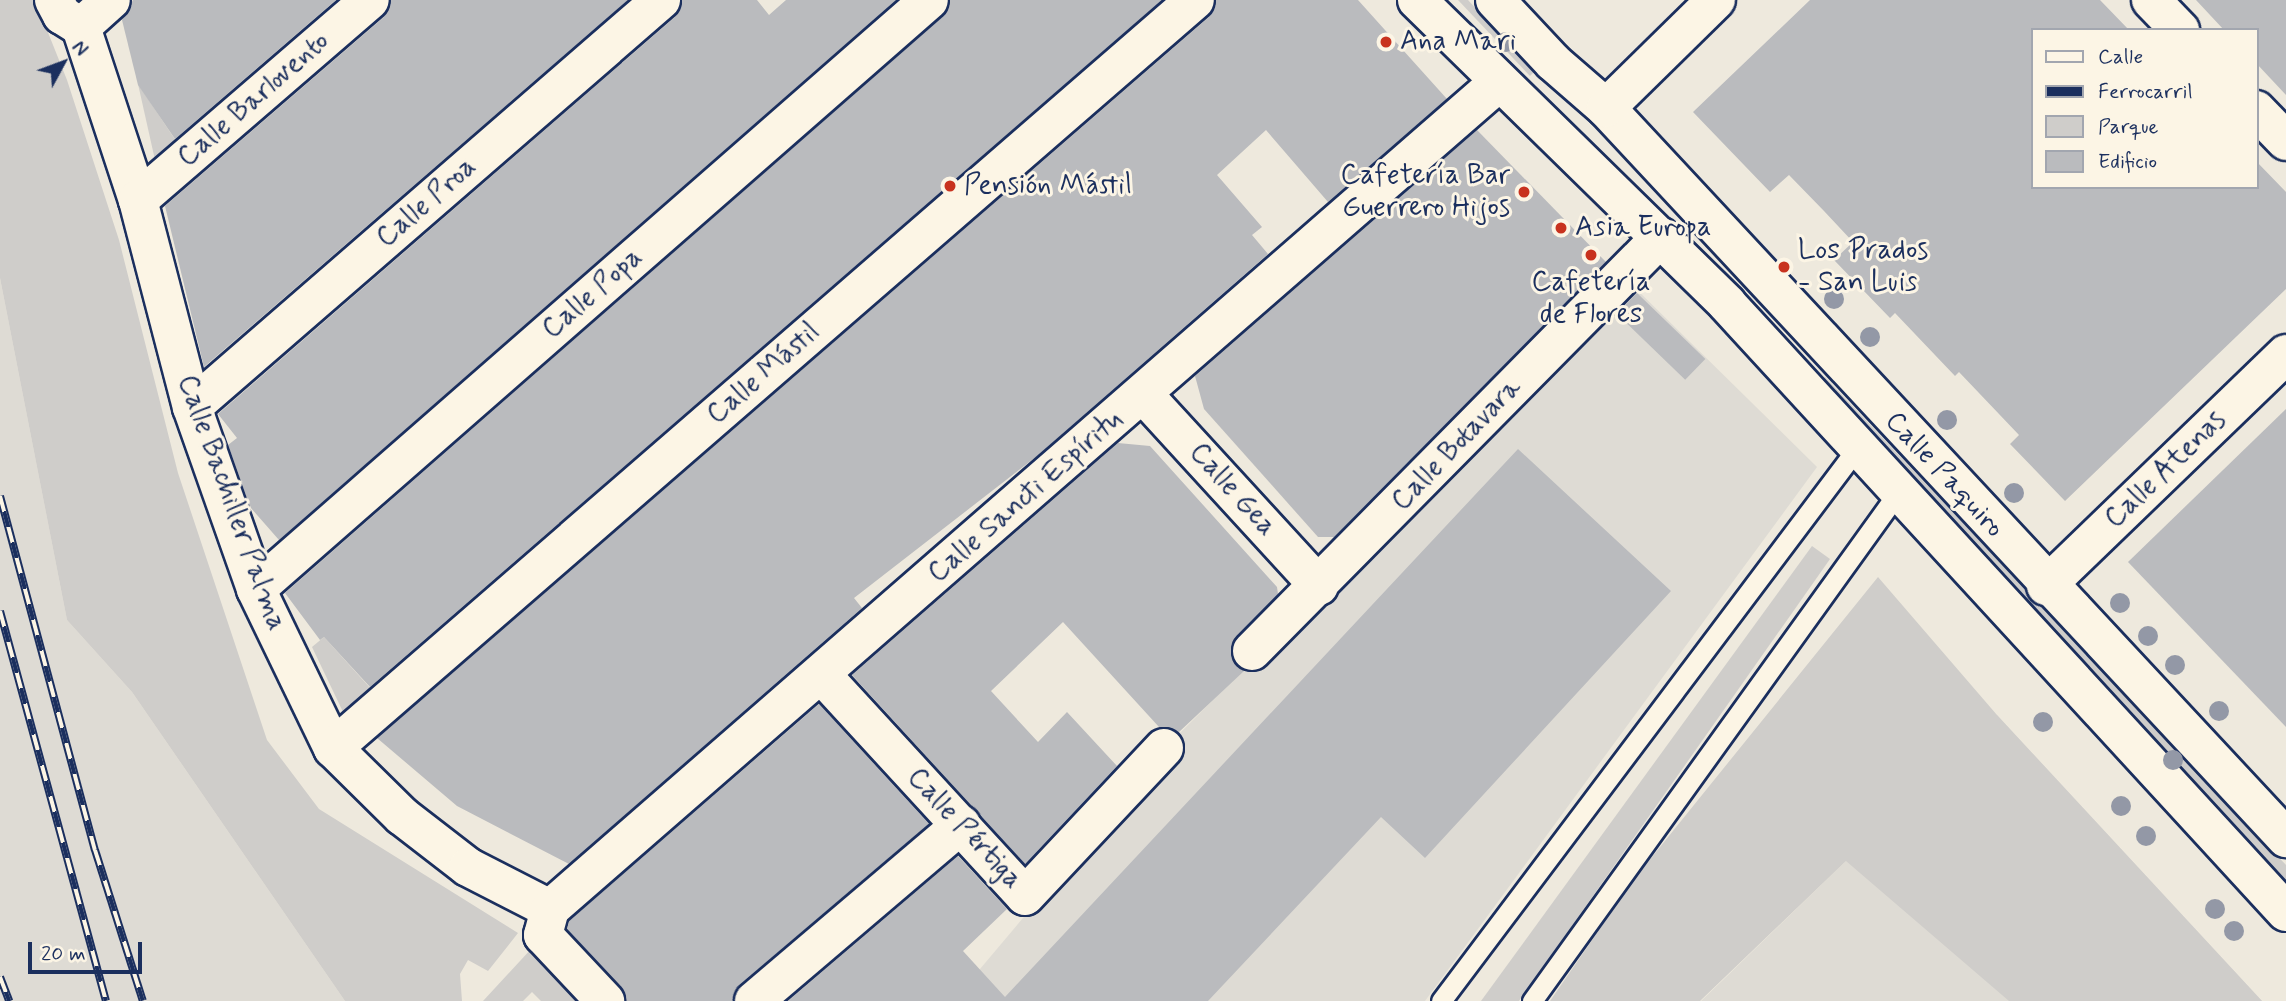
<!DOCTYPE html>
<meta charset="utf-8">
<style>
body{margin:0}
#map{position:relative;width:2286px;height:1001px;overflow:hidden;background:#eee9dd;font-family:Mynerve,sans-serif}
div>[style]{position:absolute}
.built>*{inset:0;background:#dedbd4}
.green>*{inset:0;background:#cfcdca}
.building>*{inset:0;background:#babbbe;transform-origin:0 0}
.roads{filter:drop-shadow(2px 0 #1b2f5e) drop-shadow(-2px 0 #1b2f5e) drop-shadow(0 2px #1b2f5e) drop-shadow(0 -2px #1b2f5e)}
.lane>*{height:19px;margin:-9.5px;padding:0 9.5px;transform-origin:9.5px;border-radius:9.5px;background:#fcf5e5}
.street>*{height:38px;margin:-19px;padding:0 19px;transform-origin:19px;border-radius:19px;background:#fcf5e5}
.secondary>*{height:38px;margin:-19px;padding:0 19px;transform-origin:19px;border-radius:19px;background:#fcf5e5}
.rail>*{height:8px;margin-top:-4px;transform-origin:0;background:repeating-linear-gradient(90deg,#fcf5e5 0 16px,#1b2f5e 0 32px);box-sizing:border-box;border-block:2px solid #1b2f5e}
.trees>*{width:20px;height:20px;margin:-10px;border-radius:50%;background:#9398a6}
.dots>*{width:19px;height:19px;translate:-50% -50%;box-sizing:border-box;border:4px solid #fcf5e5;border-radius:50%}
span{translate:-50% -50%;white-space:nowrap;text-align:center;line-height:1.15;-webkit-text-stroke:6px #fcf5e5;paint-order:stroke}
.poi-label{font-size:28px;color:#1b2f5e}
.left{translate:0 -50%;text-align:left}
.right{translate:-100% -50%;text-align:right}
.street-label{font-size:28px;color:#1b2f5e}
.legend{position:absolute;left:2031px;top:28px;width:228px;height:161px;box-sizing:border-box;background:#fcf5e5;border:2px solid #a2a6af;margin:0;padding:9px 12px;list-style:none;font-size:21px;color:#1b2f5e}
.legend li{display:flex;align-items:center;gap:14px;height:35px}
.legend b{width:35px;border:2px solid #a2a6af}
.north{position:absolute;left:28px;top:28px;width:70px;height:70px;-webkit-text-stroke:5px #fcf5e5;paint-order:stroke;rotate:49deg;font-size:19px;font-weight:700;line-height:28px;text-align:center;color:#1b2f5e}
.north::after{content:'';display:block;margin:auto;width:24px;height:32px;background:#1b2f5e;clip-path:polygon(50% 0,100% 100%,50% 72%,0 100%)}
.scale{position:absolute;left:28px;top:942px;width:114px;height:32px;box-sizing:border-box;border:4px solid #1b2f5e;border-top:0;padding-left:9px;font-size:21px;line-height:24px;white-space:nowrap;color:#1b2f5e;-webkit-text-stroke:5px #fcf5e5;paint-order:stroke}
</style>
<div id="map">
<div class="built">
<div style="clip-path:polygon(0 278px,67px 620px,132px 692px,345px 1001px,0 1001px)"></div>
<div style="clip-path:polygon(1629px 282px,1817px 467px,1425px 1001px,953px 1001px,1173px 740px)"></div>
<div style="clip-path:polygon(1997px 715px,2262px 1001px,1701px 1001px,1726px 977px)"></div>
</div>
<div class="green">
<div style="clip-path:polygon(0 0,35px 0,67px 80px,119px 240px,178px 473px,267px 740px,319px 809px,518px 933px,488px 971px,468px 960px,460px 974px,462px 1001px,345px 1001px,132px 692px,67px 620px,0 278px)"></div>
<div style="clip-path:polygon(1458px 0,1468px 0,1534px 72px,1530px 76px)"></div>
<div style="clip-path:polygon(138px 84px,178px 144px,159px 160px,155px 160px)"></div>
<div style="clip-path:polygon(1825px 377px,2286px 865px,2286px 897px,1818px 384px)"></div>
<div style="clip-path:polygon(1812px 546px,1830px 559px,1519px 1001px,1481px 1001px)"></div>
<div style="clip-path:polygon(1878px 577px,1997px 715px,2262px 1001px,2009px 1001px,1846px 861px,1700px 1001px,1550px 1001px,1635px 878px)"></div>
<div style="clip-path:polygon(324px 637px,372px 690px,344px 714px,312px 647px)"></div>
<div style="clip-path:polygon(532px 948px,583px 1001px,541px 1001px,532px 992px,523px 1001px,483px 1001px)"></div>
</div>
<div class="building">
<div style="clip-path:polygon(133px 0,336px 0,175px 139px,138px 85px,122px 20px)"></div>
<div style="clip-path:polygon(391px 0,628px 0,204px 367px,165px 206px,384px 17px)"></div>
<div style="clip-path:polygon(682px 0,757px 0,769px 15px,786px 0,896px 0,279px 540px,250px 507px,228px 445px,237px 438px,218px 414px,675px 17px)"></div>
<div style="clip-path:polygon(950px 0,1162px 0,370px 687px,324px 637px,320px 640px,285px 593px,943px 16px)"></div>
<div style="clip-path:polygon(1216px 0,1358px 0,1447px 99px,1328px 202px,1266px 130px,1217px 175px,1262px 227px,1252px 235px,1268px 254px,1037px 456px,854px 598px,862px 608px,569px 864px,457px 806px,377px 738px,1209px 17px)"></div>
<div style="clip-path:polygon(1810px 0,2100px 0,2129px 30px,2032px 30px,2032px 187px,2256px 187px,2256px 161px,2286px 192px,2286px 289px,2065px 501px,2010px 444px,2019px 435px,1959px 372px,1955px 376px,1895px 313px,1890px 318px,1834px 260px,1853px 242px,1824px 211px,1789px 175px,1770px 192px,1693px 112px)"></div>
<div style="clip-path:polygon(2196px 0,2286px 0,2286px 95px,2256px 63px,2256px 30px,2224px 30px)"></div>
<div style="clip-path:polygon(1477px 130px,1606px 262px,1334px 537px,1318px 537px,1204px 409px,1195px 376px)"></div>
<div style="left:1637px;top:293px;width:95px;height:29px;rotate:44deg"></div>
<div style="clip-path:polygon(2286px 409px,2286px 727px,2128px 562px)"></div>
<div style="clip-path:polygon(1118px 443px,1150px 446px,1277px 587px,1278px 594px,1231px 645px,1231px 657px,1244px 671px,1179px 732px,1159px 727px,1063px 622px,991px 691px,1038px 742px,1067px 712px,1117px 766px,1025px 864px,852px 675px)"></div>
<div style="clip-path:polygon(1518px 449px,1671px 591px,1425px 858px,1381px 817px,1208px 1001px,788px 1001px,958px 856px,1007px 909px,963px 951px,1005px 997px)"></div>
<div style="clip-path:polygon(819px 704px,929px 824px,740px 984px,733px 1001px,626px 1001px,621px 986px,567px 929px,569px 921px)"></div>
</div>
<div class="roads">
<div class="lane">
<div style="left:1441px;top:1001px;width:693px;rotate:-53.03deg"></div>
<div style="left:1532px;top:1001px;width:628px;rotate:-54.26deg"></div>
</div>
<div class="street">
<div style="left:54px;top:0;width:17px;rotate:62deg"></div>
<div style="left:62px;top:15px;width:22px;rotate:32deg"></div>
<div style="left:81px;top:27px;width:182px;rotate:71.8deg"></div>
<div style="left:138px;top:200px;width:214px;rotate:75.4deg"></div>
<div style="left:192px;top:407px;width:193px;rotate:70.6deg"></div>
<div style="left:256px;top:589px;width:177px;rotate:64.2deg"></div>
<div style="left:333px;top:748px;width:97px;rotate:44.6deg"></div>
<div style="left:402px;top:816px;width:83px;rotate:37.7deg"></div>
<div style="left:468px;top:867px;width:92px;rotate:27.1deg"></div>
<div style="left:2151px;top:0;width:42px;rotate:46deg"></div>
<div style="left:81px;top:27px;width:40px;rotate:-42deg"></div>
<div style="left:2256px;top:110px;width:43px;rotate:45.9deg"></div>
<div style="left:138px;top:200px;width:306px;rotate:-40.8deg"></div>
<div style="left:1144px;top:395px;width:259px;rotate:47.5deg"></div>
<div style="left:192px;top:407px;width:621px;rotate:-40.95deg"></div>
<div style="left:2046px;top:586px;width:334px;rotate:-44deg"></div>
<div style="left:256px;top:589px;width:894px;rotate:-41.19deg"></div>
<div style="left:1252px;top:651px;width:582px;rotate:-45.35deg"></div>
<div style="left:821px;top:674px;width:301px;rotate:47.4deg"></div>
<div style="left:1025px;top:896px;width:203px;rotate:-46.8deg"></div>
<div style="left:333px;top:748px;width:1141px;rotate:-40.95deg"></div>
<div style="left:550px;top:909px;width:1259px;rotate:-41.07deg"></div>
<div style="left:550px;top:909px;width:27px;rotate:105deg"></div>
<div style="left:543px;top:935px;width:91px;rotate:46.8deg"></div>
<div style="left:754px;top:1001px;width:272px;rotate:-40.4deg"></div>
</div>
<div class="secondary">
<div style="left:1417px;top:0;width:434px;rotate:44.4deg"></div>
<div style="left:1727px;top:304px;width:826px;rotate:47.4deg"></div>
<div style="left:1495px;top:0;width:85px;rotate:46.9deg"></div>
<div style="left:1553px;top:62px;width:70px;rotate:41deg"></div>
<div style="left:1606px;top:108px;width:998px;rotate:47.03deg"></div>
<div style="left:1606px;top:108px;width:154px;rotate:-44.5deg"></div>
</div>
</div>
<div class="rail">
<div style="left:0;top:496px;width:367px;rotate:75deg"></div>
<div style="left:95px;top:850px;width:158px;rotate:72.4deg"></div>
<div style="left:0;top:611px;width:404px;rotate:74.8deg"></div>
<div style="left:0;top:977px;width:26px;rotate:69deg"></div>
</div>
<div class="trees">
<div style="left:1506px;top:42px"></div>
<div style="left:1834px;top:299px"></div>
<div style="left:1870px;top:337px"></div>
<div style="left:1947px;top:420px"></div>
<div style="left:2014px;top:493px"></div>
<div style="left:2120px;top:603px"></div>
<div style="left:2148px;top:636px"></div>
<div style="left:2175px;top:665px"></div>
<div style="left:2219px;top:711px"></div>
<div style="left:2043px;top:722px"></div>
<div style="left:2173px;top:760px"></div>
<div style="left:2121px;top:806px"></div>
<div style="left:2146px;top:836px"></div>
<div style="left:2215px;top:909px"></div>
<div style="left:2234px;top:931px"></div>
</div>
<div class="dots">
<div style="left:1386px;top:42px;background:#c8321e"></div>
<div style="left:950px;top:186px;background:#c8321e"></div>
<div style="left:1524px;top:192px;background:#c8321e"></div>
<div style="left:1561px;top:228px;background:#c8321e"></div>
<div style="left:1591px;top:255px;background:#c8321e"></div>
<div style="left:1784px;top:267px;background:#c8321e"></div>
</div>
<div class="poi-label">
<span class="left" style="left:1400px;top:42px">Ana Mari</span>
<span class="right" style="left:1510px;top:192px">Cafetería Bar<br>Guerrero Hijos</span>
<span class="left" style="left:964px;top:186px">Pensión Mástil</span>
<span class="left" style="left:1575px;top:228px">Asia Europa</span>
<span class="left" style="left:1798px;top:267px">Los Prados<br>- San Luis</span>
<span style="left:1591px;top:299px">Cafetería<br>de Flores</span>
</div>
<div class="street-label">
<span style="left:254px;top:100px;rotate:-41deg">Calle Barlovento</span>
<span style="left:427px;top:203px;rotate:-41deg">Calle Proa</span>
<span style="left:593px;top:294px;rotate:-41deg">Calle Popa</span>
<span style="left:764px;top:374px;rotate:-41deg">Calle Mástil</span>
<span style="left:1457px;top:445px;rotate:-46deg">Calle Botavara</span>
<span style="left:2166px;top:470px;rotate:-44deg">Calle Atenas</span>
<span style="left:1944px;top:475px;rotate:47deg">Calle Paquiro</span>
<span style="left:1232px;top:490px;rotate:48deg">Calle Gea</span>
<span style="left:1026px;top:497px;rotate:-41deg">Calle Sancti Espíritu</span>
<span style="left:231px;top:503px;rotate:70deg">Calle Bachiller Palma</span>
<span style="left:964px;top:829px;rotate:47deg">Calle Pértiga</span>
</div>
<ul class="legend">
<li><b style="height:9px;background:#fcf5e5"></b>Calle</li>
<li><b style="height:9px;background:#1b2f5e"></b>Ferrocarril</li>
<li><b style="height:19px;background:#cfcdca"></b>Parque</li>
<li><b style="height:19px;background:#babbbe"></b>Edificio</li>
</ul>
<div class="north">N</div>
<div class="scale">20 m</div>
</div>
